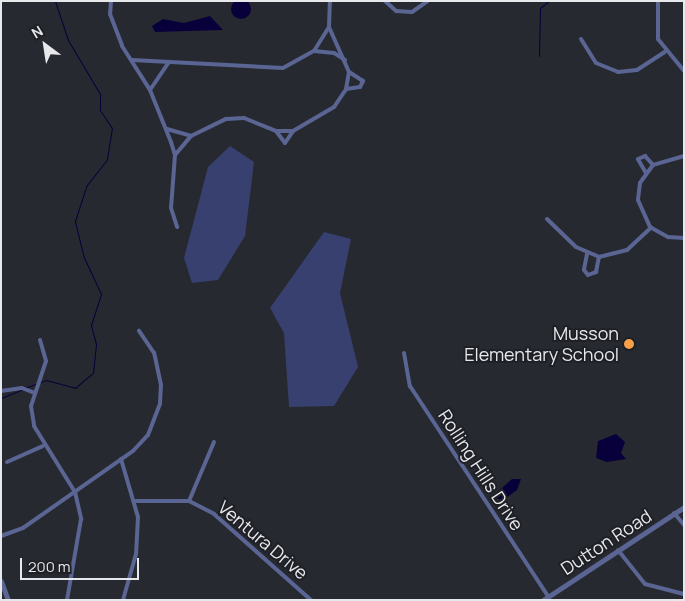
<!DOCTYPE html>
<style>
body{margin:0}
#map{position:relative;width:685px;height:601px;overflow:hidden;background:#272930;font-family:Manrope,sans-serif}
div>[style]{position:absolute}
.green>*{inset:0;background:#37406f}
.water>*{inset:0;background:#07003a}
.round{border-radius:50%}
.stream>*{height:1px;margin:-0.5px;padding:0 0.5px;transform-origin:0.5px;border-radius:0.5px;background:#07003a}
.minor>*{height:4px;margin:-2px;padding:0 2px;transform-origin:2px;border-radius:2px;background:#5a6593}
.tertiary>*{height:5px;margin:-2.5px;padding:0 2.5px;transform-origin:2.5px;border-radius:2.5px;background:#5a6593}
.dots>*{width:14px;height:14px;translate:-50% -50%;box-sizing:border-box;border:2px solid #1e2026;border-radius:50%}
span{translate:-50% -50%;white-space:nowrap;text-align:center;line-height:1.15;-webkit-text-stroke:4px #1e2026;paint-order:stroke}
.poi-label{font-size:18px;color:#e6e8ec}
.right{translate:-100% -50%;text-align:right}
.street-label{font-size:18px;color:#e6e8ec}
.frame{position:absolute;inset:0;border:2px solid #e6e8ec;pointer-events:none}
.north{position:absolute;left:20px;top:20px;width:50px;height:50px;-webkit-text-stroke:4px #1e2026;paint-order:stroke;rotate:329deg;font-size:14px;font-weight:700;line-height:20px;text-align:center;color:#e6e8ec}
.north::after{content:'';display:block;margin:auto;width:18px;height:22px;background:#e6e8ec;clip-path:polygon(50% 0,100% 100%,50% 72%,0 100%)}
.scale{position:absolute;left:20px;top:558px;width:119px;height:22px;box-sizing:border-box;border:2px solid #e6e8ec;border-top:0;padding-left:6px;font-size:15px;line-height:18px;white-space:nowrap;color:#e6e8ec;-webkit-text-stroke:4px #1e2026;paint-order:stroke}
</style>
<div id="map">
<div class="green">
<div style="clip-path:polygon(230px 146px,254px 162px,245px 236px,218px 280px,192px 283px,184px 258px,208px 167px)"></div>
<div style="clip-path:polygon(324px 232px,351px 239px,340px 293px,358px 367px,334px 406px,289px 407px,284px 333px,270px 308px)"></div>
</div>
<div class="water">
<div class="round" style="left:231px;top:-1px;width:20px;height:20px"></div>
<div style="clip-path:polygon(210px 16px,223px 30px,155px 32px,152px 26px,163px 19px,184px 23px)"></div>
<div style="clip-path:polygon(616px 434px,625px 442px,621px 453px,626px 459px,607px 462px,596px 458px,598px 441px)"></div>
<div style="clip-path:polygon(512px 479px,521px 479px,517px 490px,503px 500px,492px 497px)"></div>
</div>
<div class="stream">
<div style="left:539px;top:56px;width:48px;rotate:-88.8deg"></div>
<div style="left:540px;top:8px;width:11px;rotate:-38deg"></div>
<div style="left:25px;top:388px;width:22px;rotate:-21deg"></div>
<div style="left:46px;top:380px;width:30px;rotate:15deg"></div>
<div style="left:75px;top:388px;width:23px;rotate:-40deg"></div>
<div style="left:93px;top:373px;width:29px;rotate:-84deg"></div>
<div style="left:96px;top:344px;width:20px;rotate:-105deg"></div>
<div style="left:91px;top:325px;width:33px;rotate:-72deg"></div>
<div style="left:101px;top:294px;width:40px;rotate:-115deg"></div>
<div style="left:84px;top:258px;width:38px;rotate:-104deg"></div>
<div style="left:75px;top:221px;width:38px;rotate:-72deg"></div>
<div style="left:87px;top:185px;width:33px;rotate:-52deg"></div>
<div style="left:107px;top:159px;width:31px;rotate:-81deg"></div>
<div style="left:112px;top:128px;width:22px;rotate:-124deg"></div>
<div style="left:100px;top:110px;width:16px;rotate:-90deg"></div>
<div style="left:100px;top:94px;width:63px;rotate:-120.7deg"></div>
<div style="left:68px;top:40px;width:41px;rotate:-108.4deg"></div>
<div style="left:1px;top:398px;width:22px;rotate:-22deg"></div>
</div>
<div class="minor">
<div style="left:111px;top:1px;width:13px;rotate:94deg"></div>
<div style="left:110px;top:14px;width:34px;rotate:69deg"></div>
<div style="left:122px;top:46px;width:52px;rotate:57.5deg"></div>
<div style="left:150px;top:90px;width:56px;rotate:68deg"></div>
<div style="left:171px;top:142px;width:14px;rotate:73deg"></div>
<div style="left:175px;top:155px;width:53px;rotate:94.3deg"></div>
<div style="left:171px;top:208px;width:20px;rotate:72deg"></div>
<div style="left:385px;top:1px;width:15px;rotate:42deg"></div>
<div style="left:396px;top:11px;width:16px;rotate:4deg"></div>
<div style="left:412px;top:12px;width:19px;rotate:-35deg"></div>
<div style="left:658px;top:1px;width:38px;rotate:90deg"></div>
<div style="left:658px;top:39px;width:41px;rotate:50.9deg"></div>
<div style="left:581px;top:39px;width:28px;rotate:58deg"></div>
<div style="left:596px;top:63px;width:24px;rotate:22deg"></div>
<div style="left:618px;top:72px;width:19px;rotate:-6deg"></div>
<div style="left:637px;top:70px;width:33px;rotate:-33deg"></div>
<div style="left:314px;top:51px;width:20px;rotate:6deg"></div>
<div style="left:334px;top:53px;width:13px;rotate:32deg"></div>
<div style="left:132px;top:60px;width:151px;rotate:3deg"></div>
<div style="left:283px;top:68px;width:35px;rotate:-29deg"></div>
<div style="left:314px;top:51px;width:28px;rotate:-58deg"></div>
<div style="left:329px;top:27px;width:26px;rotate:-88deg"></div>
<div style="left:346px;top:89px;width:14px;rotate:-8deg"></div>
<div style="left:360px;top:87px;width:7px;rotate:-63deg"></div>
<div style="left:363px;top:81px;width:17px;rotate:-147deg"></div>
<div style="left:150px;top:90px;width:34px;rotate:-56deg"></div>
<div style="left:167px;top:129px;width:25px;rotate:16deg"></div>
<div style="left:276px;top:131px;width:15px;rotate:53deg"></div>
<div style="left:285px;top:143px;width:14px;rotate:-56deg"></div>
<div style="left:175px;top:155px;width:25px;rotate:-50deg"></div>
<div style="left:191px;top:136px;width:39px;rotate:-26deg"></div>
<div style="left:226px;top:119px;width:18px;rotate:-3deg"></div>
<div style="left:244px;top:118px;width:35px;rotate:22deg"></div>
<div style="left:276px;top:131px;width:17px"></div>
<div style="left:293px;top:131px;width:48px;rotate:-30.3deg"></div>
<div style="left:334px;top:107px;width:22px;rotate:-56deg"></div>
<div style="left:346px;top:89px;width:17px;rotate:-80deg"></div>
<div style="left:349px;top:72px;width:49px;rotate:-114deg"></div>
<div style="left:684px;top:156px;width:32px;rotate:164deg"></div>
<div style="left:653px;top:165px;width:22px;rotate:126deg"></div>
<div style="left:640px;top:183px;width:17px;rotate:97deg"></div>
<div style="left:638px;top:200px;width:30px;rotate:66deg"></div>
<div style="left:650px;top:227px;width:21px;rotate:29deg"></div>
<div style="left:668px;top:237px;width:16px;rotate:4deg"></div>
<div style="left:646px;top:173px;width:16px;rotate:-120deg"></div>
<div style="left:638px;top:159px;width:8px;rotate:-23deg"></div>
<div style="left:645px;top:156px;width:12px;rotate:48deg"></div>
<div style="left:547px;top:219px;width:40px;rotate:44deg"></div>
<div style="left:576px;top:247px;width:25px;rotate:23deg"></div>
<div style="left:599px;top:257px;width:29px;rotate:-14deg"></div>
<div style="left:627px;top:250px;width:33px;rotate:-43deg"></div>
<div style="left:587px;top:254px;width:16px;rotate:101deg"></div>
<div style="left:584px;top:270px;width:6px;rotate:51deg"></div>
<div style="left:588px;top:275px;width:9px;rotate:-21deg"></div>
<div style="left:596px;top:272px;width:15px;rotate:-79deg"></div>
<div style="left:40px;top:340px;width:22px;rotate:74deg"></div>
<div style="left:46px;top:361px;width:47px;rotate:108.4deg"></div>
<div style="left:31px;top:406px;width:20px;rotate:81deg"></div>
<div style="left:34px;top:426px;width:78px;rotate:58.2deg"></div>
<div style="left:75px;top:492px;width:28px;rotate:77deg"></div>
<div style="left:81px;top:519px;width:82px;rotate:99.8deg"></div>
<div style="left:404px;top:353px;width:34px;rotate:80deg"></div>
<div style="left:410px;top:386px;width:251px;rotate:56.7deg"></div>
<div style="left:1px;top:391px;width:21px;rotate:-8deg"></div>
<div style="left:22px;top:388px;width:14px;rotate:21deg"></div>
<div style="left:121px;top:459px;width:60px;rotate:73.7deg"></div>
<div style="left:138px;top:517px;width:37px;rotate:93deg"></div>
<div style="left:136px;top:554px;width:48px;rotate:105.8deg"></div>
<div style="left:7px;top:462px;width:39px;rotate:-24deg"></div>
<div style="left:136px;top:501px;width:53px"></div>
<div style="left:189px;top:501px;width:28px;rotate:27deg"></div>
<div style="left:214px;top:514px;width:130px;rotate:41.6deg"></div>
<div style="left:189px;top:501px;width:64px;rotate:-67deg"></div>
<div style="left:674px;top:513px;width:16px;rotate:50deg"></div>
<div style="left:1px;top:536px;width:23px;rotate:-20deg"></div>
<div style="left:23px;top:528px;width:134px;rotate:-35deg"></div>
<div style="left:133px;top:451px;width:22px;rotate:-47deg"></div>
<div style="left:148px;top:435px;width:34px;rotate:-69deg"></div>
<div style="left:160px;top:403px;width:18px;rotate:-87deg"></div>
<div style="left:161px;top:385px;width:33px;rotate:-102deg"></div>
<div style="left:154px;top:353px;width:27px;rotate:-124deg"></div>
<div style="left:618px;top:550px;width:43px;rotate:51.5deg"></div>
<div style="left:645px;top:584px;width:40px;rotate:14.4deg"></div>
</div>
<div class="tertiary">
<div style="left:1px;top:581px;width:20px;rotate:70deg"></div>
<div style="left:543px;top:600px;width:169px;rotate:-33.4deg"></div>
</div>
<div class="dots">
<div style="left:629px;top:344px;background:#f7a149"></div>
</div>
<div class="poi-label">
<span class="right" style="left:619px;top:344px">Musson<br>Elementary School</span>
</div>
<div class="street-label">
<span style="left:481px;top:470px;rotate:57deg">Rolling Hills Drive</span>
<span style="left:263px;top:540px;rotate:40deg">Ventura Drive</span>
<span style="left:606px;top:542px;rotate:-33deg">Dutton Road</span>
</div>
<div class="frame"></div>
<div class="north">N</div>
<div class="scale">200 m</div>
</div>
